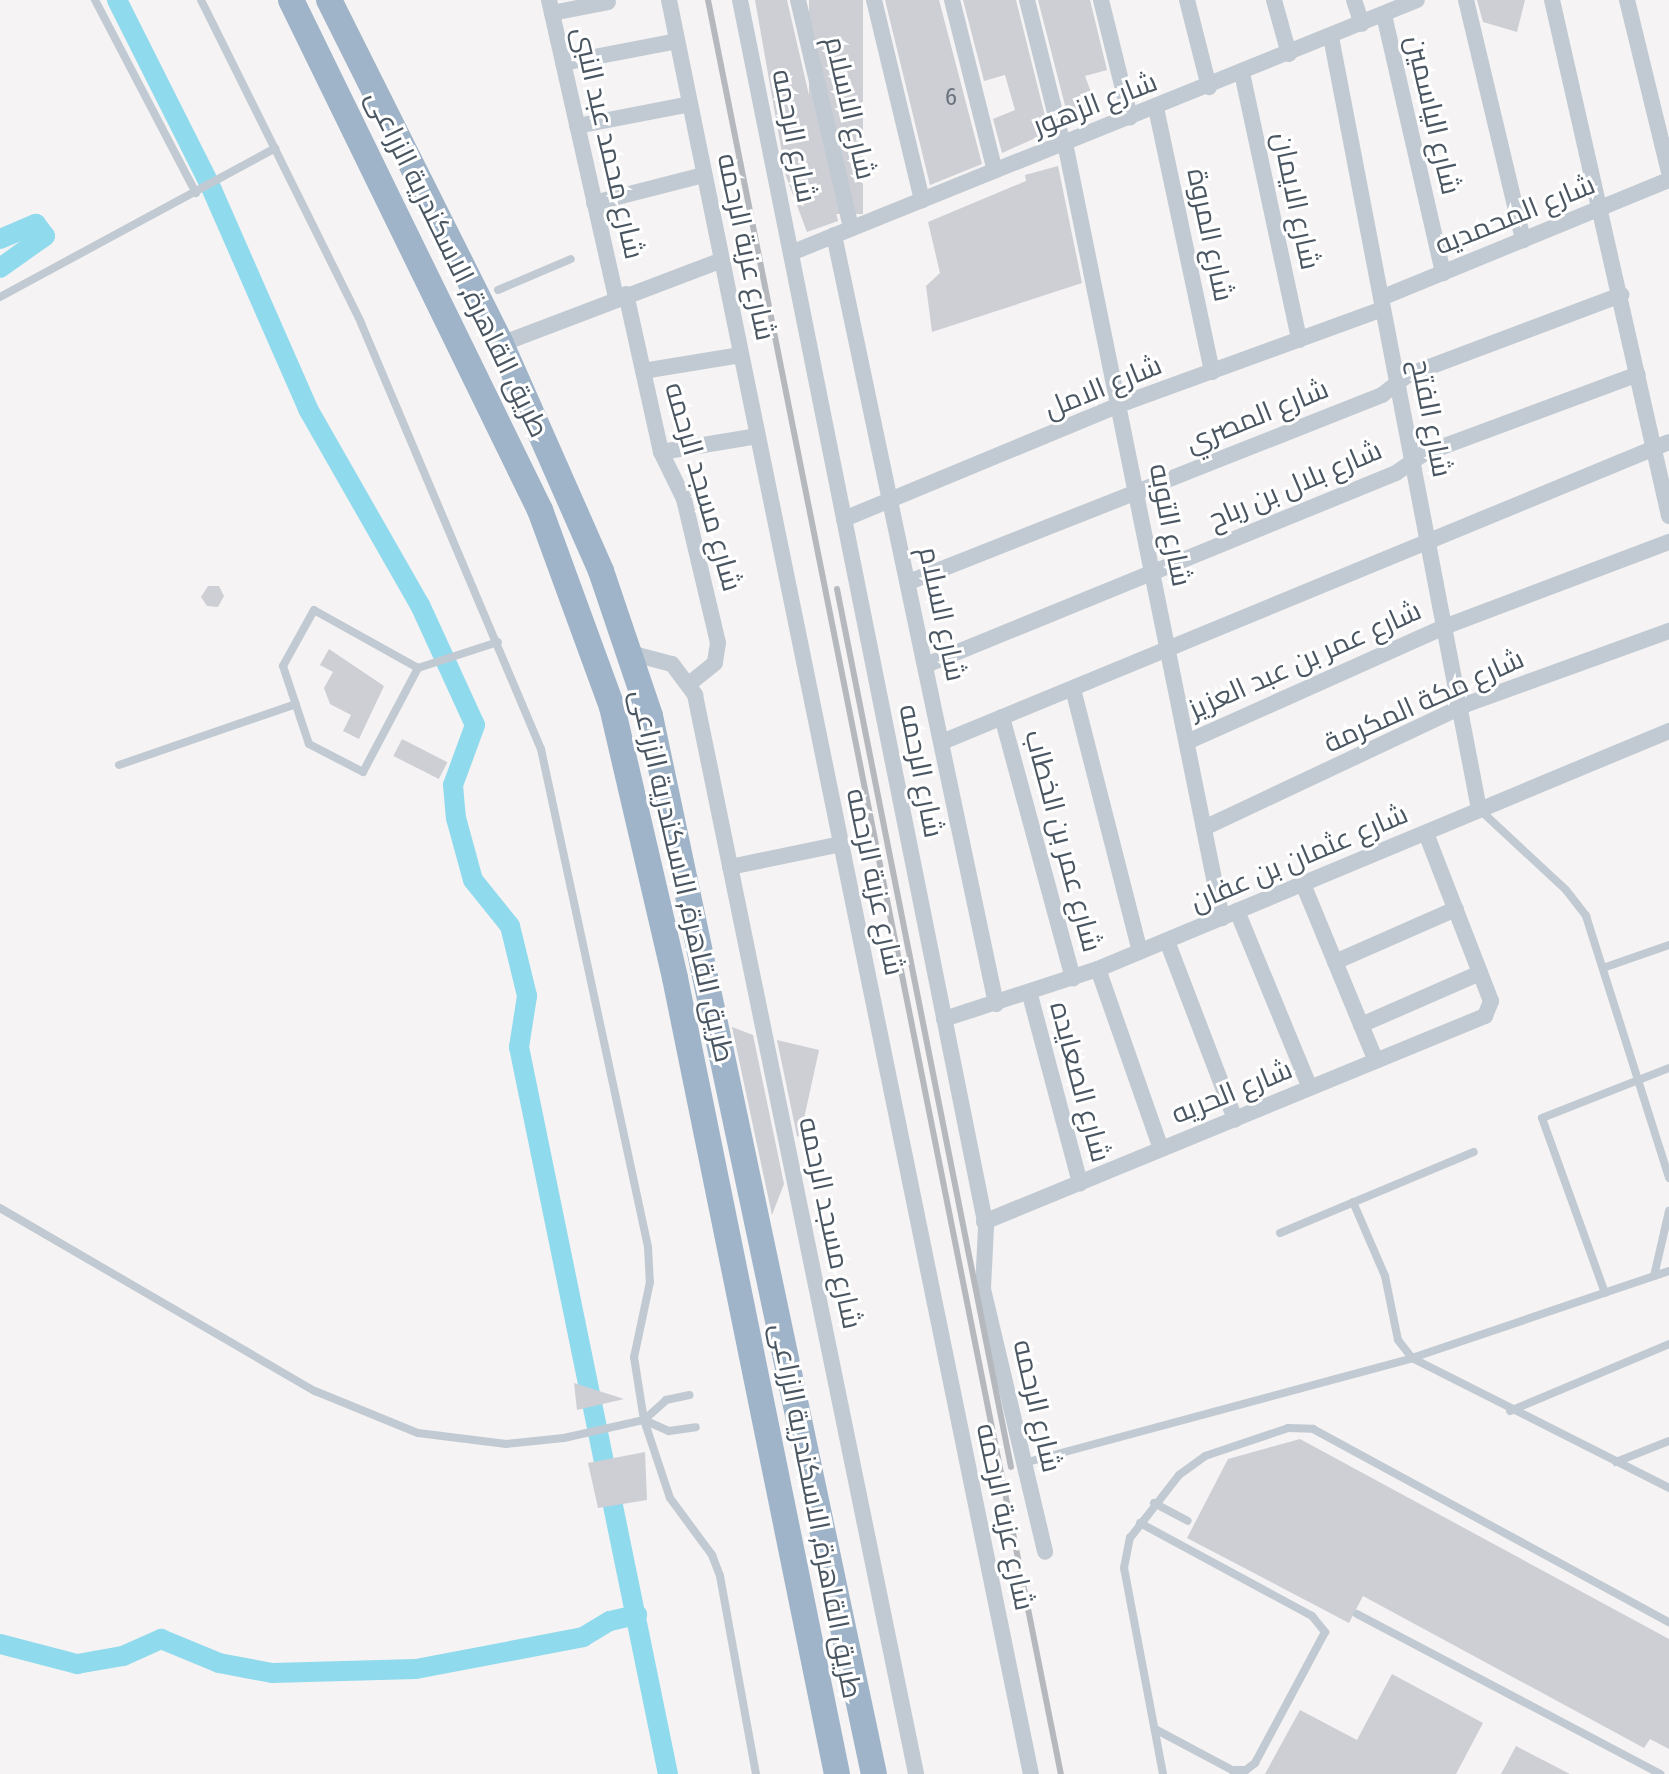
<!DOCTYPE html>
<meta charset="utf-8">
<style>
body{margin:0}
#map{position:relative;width:1669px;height:1774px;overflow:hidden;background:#f5f3f3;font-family:"Fira Sans Condensed",Cairo,sans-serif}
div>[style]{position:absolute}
.canal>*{height:20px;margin:-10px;padding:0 10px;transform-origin:10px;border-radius:10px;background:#90daee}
.building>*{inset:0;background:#cdcfd5;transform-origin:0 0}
.service>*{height:8px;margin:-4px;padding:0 4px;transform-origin:4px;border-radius:4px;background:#c1cad2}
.minor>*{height:16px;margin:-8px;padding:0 8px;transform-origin:8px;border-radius:8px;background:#c1cad2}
.trunk>*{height:26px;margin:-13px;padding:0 13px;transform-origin:13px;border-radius:13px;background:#9fb4c9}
.rail>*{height:6px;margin:-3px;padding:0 3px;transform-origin:3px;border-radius:3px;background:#b5b8bd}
span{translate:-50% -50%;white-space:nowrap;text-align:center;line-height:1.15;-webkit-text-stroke:6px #fff;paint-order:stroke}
.number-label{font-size:24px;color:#6b747e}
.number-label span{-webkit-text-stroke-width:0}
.street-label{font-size:28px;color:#4a5661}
</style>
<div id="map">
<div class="canal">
<div style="left:117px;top:0;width:205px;rotate:63.3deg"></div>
<div style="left:209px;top:183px;width:247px;rotate:66.3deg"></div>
<div style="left:308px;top:409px;width:226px;rotate:60.3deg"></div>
<div style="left:420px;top:605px;width:132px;rotate:65.4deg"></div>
<div style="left:475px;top:725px;width:64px;rotate:110.1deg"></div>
<div style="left:453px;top:785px;width:33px;rotate:85deg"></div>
<div style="left:456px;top:818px;width:64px;rotate:74.7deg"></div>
<div style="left:473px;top:880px;width:59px;rotate:51.2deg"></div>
<div style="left:510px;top:926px;width:72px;rotate:76.3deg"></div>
<div style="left:527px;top:996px;width:52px;rotate:98.9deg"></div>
<div style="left:519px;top:1047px;width:742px;rotate:78.42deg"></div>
<div style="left:0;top:239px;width:39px;rotate:-23deg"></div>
<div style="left:36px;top:224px;width:15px;rotate:53deg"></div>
<div style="left:45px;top:236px;width:55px;rotate:144.6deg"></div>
<div style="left:0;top:1644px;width:80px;rotate:14.6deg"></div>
<div style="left:77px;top:1664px;width:47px;rotate:-9.9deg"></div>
<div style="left:123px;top:1656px;width:42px;rotate:-24.1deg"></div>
<div style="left:161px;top:1639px;width:63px;rotate:22.5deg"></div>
<div style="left:219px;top:1663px;width:54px;rotate:10.7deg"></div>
<div style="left:272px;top:1673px;width:144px;rotate:-1.6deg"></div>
<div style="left:416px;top:1669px;width:170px;rotate:-10.8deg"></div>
<div style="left:583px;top:1637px;width:31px;rotate:-31deg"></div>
<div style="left:610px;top:1621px;width:28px;rotate:-13deg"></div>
</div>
<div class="building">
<div style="clip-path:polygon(755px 0,787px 0,838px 221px,807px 232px,786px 176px)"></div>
<div style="left:809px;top:0;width:54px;height:214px"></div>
<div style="clip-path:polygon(885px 0,939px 0,982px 164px,930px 185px)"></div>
<div style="clip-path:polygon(963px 0,1016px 0,1049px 132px,1002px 153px,993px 119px,1015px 110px,1005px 75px,984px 81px)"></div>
<div style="clip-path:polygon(1038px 0,1090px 0,1107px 70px,1085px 76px,1098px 111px,1070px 125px)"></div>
<div style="clip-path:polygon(1477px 0,1525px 0,1517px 32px,1483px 22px)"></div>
<div style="clip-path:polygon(1058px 166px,1082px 283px,932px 332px,926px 286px,940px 273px,928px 222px,1026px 181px,1025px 175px)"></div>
<div style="clip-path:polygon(208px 586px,219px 586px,224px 596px,218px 607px,207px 606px,201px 597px)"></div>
<div style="clip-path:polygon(329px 649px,384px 686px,359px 739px,343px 731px,351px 715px,330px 704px,324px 688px,333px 672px,320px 665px)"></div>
<div style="left:402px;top:739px;width:51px;height:19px;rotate:27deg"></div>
<div style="clip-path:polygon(732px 1027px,753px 1035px,784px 1184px,772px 1215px)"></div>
<div style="clip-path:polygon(777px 1040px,819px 1050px,800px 1137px,797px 1136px)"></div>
<div style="clip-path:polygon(574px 1383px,624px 1399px,577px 1410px)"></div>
<div style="clip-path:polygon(1300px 1439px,1669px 1639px,1669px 1749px,1650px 1739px,1644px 1748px,1363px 1596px,1349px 1623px,1187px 1538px,1228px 1459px)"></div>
<div style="clip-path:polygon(645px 1452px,647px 1500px,598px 1508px,588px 1463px)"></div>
<div style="clip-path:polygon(1392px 1674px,1483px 1723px,1456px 1774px,1265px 1774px,1300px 1710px,1357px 1740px)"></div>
<div style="clip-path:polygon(1516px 1746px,1570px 1774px,1501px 1774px)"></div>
</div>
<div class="service">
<div style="left:95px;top:0;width:218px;rotate:62.4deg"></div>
<div style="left:201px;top:0;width:360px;rotate:63.6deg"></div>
<div style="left:361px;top:323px;width:462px;rotate:67.1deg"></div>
<div style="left:541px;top:749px;width:509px;rotate:77.87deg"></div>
<div style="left:648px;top:1247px;width:35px;rotate:87deg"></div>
<div style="left:650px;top:1282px;width:77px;rotate:102deg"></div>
<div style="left:634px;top:1357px;width:64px;rotate:81deg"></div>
<div style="left:644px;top:1420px;width:82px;rotate:71.6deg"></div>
<div style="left:670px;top:1498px;width:71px;rotate:53.6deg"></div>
<div style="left:712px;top:1555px;width:22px;rotate:69deg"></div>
<div style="left:720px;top:1576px;width:201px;rotate:79.7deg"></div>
<div style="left:498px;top:290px;width:79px;rotate:-23deg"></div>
<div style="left:0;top:297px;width:313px;rotate:-28.4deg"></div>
<div style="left:418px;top:668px;width:119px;rotate:-150.9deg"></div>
<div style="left:314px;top:610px;width:64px;rotate:119deg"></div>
<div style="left:283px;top:666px;width:82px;rotate:71.6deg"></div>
<div style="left:309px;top:744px;width:61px;rotate:27.4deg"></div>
<div style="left:363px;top:772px;width:118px;rotate:-62.1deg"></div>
<div style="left:418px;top:668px;width:84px;rotate:-18deg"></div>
<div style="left:119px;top:765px;width:187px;rotate:-19deg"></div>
<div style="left:1480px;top:810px;width:117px;rotate:42.9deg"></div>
<div style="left:1566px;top:890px;width:33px;rotate:52deg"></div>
<div style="left:1586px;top:916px;width:275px;rotate:72.4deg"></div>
<div style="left:1603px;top:968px;width:70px;rotate:-19.2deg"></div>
<div style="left:1353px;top:1202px;width:81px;rotate:66.6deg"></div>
<div style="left:1385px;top:1276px;width:65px;rotate:78.5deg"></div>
<div style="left:1398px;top:1340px;width:23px;rotate:52deg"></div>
<div style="left:1412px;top:1358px;width:288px;rotate:26.8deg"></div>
<div style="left:0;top:1208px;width:364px;rotate:30.2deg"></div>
<div style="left:315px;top:1391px;width:111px;rotate:22.2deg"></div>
<div style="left:418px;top:1433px;width:89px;rotate:7.1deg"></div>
<div style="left:506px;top:1444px;width:58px;rotate:-5.9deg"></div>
<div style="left:564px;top:1438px;width:82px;rotate:-12.7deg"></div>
<div style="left:644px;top:1420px;width:30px;rotate:-42deg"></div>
<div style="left:666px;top:1400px;width:24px;rotate:-12deg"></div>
<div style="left:1280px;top:1233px;width:210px;rotate:-22.7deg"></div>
<div style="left:1654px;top:1276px;width:67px;rotate:-77deg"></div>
<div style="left:1605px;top:1293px;width:186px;rotate:-109.8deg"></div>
<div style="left:1542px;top:1118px;width:136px;rotate:-21.5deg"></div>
<div style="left:1510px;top:1411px;width:173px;rotate:-22.8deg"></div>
<div style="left:644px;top:1420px;width:27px;rotate:24deg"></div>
<div style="left:669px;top:1431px;width:27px;rotate:-8deg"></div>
<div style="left:1616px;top:1462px;width:57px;rotate:-21.6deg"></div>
<div style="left:1024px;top:1463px;width:402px;rotate:-15.1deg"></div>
<div style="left:1412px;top:1358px;width:271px;rotate:-18.7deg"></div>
<div style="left:1154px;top:1503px;width:38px;rotate:28deg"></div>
<div style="left:1140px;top:1523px;width:196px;rotate:28.4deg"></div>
<div style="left:1312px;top:1616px;width:21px;rotate:51deg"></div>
<div style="left:1325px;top:1632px;width:149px;rotate:118.1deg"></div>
<div style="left:1255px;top:1763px;width:11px;rotate:142deg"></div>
<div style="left:1246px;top:1770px;width:14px;rotate:180deg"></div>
<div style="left:1232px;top:1770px;width:87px;rotate:-152deg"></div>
<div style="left:1357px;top:1614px;width:343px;rotate:27.8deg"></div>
<div style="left:1163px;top:1774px;width:210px;rotate:-100.7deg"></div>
<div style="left:1124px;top:1568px;width:31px;rotate:-79deg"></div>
<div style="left:1130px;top:1538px;width:80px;rotate:-52.1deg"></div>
<div style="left:1179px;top:1475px;width:32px;rotate:-36deg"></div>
<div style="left:1205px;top:1456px;width:88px;rotate:-18.6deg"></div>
<div style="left:1288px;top:1428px;width:25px;rotate:2deg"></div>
<div style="left:1313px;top:1429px;width:405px;rotate:28.5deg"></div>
</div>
<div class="minor">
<div style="left:549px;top:0;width:304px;rotate:77.3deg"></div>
<div style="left:669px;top:0;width:1811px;rotate:78.47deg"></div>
<div style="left:740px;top:0;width:1251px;rotate:78.66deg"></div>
<div style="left:986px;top:1227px;width:62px;rotate:92.8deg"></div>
<div style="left:983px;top:1289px;width:270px;rotate:76.7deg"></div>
<div style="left:798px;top:0;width:234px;rotate:76.9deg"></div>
<div style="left:874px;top:0;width:206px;rotate:76.5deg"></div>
<div style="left:952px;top:0;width:176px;rotate:75.9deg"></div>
<div style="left:1027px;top:0;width:148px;rotate:76deg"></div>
<div style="left:1101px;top:0;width:121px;rotate:76.1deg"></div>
<div style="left:1187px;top:0;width:90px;rotate:75.8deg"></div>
<div style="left:1274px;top:0;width:56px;rotate:74.5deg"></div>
<div style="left:1354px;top:0;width:25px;rotate:72deg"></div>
<div style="left:1466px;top:0;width:247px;rotate:76.6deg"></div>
<div style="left:1552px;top:0;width:529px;rotate:77.22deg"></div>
<div style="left:1627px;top:0;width:177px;rotate:76.3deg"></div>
<div style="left:552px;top:13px;width:57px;rotate:-11.1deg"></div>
<div style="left:1384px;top:15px;width:265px;rotate:77.1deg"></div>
<div style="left:1331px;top:37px;width:786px;rotate:79.15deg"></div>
<div style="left:563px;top:63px;width:116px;rotate:-10.9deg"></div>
<div style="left:1242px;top:73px;width:273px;rotate:77.9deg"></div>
<div style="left:1156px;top:108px;width:270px;rotate:78deg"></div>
<div style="left:577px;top:126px;width:115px;rotate:-11deg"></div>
<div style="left:1065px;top:143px;width:791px;rotate:78.55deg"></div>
<div style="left:594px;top:203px;width:114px;rotate:-14.3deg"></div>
<div style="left:834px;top:235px;width:786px;rotate:78.1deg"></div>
<div style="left:791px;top:253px;width:675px;rotate:-22.01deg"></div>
<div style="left:626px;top:294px;width:162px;rotate:77.5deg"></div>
<div style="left:661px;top:452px;width:52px;rotate:63.9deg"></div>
<div style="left:684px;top:499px;width:148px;rotate:76.7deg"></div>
<div style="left:718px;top:643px;width:20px;rotate:99deg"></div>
<div style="left:715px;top:663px;width:32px;rotate:141deg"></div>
<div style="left:1381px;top:298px;width:311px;rotate:-22.3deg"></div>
<div style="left:501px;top:344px;width:236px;rotate:-20.8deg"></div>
<div style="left:643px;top:371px;width:99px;rotate:-9.3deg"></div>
<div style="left:661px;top:452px;width:98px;rotate:-9.4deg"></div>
<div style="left:844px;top:519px;width:306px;rotate:-22.5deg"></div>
<div style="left:1127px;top:402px;width:272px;rotate:-20deg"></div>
<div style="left:909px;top:582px;width:509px;rotate:-21.57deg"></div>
<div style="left:1382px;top:395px;width:33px;rotate:-38deg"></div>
<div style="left:1408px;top:375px;width:228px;rotate:-20.6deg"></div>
<div style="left:630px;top:653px;width:43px;rotate:14.7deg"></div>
<div style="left:672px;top:664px;width:39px;rotate:53deg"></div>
<div style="left:695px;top:695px;width:1101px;rotate:78.42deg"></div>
<div style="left:926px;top:665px;width:508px;rotate:-22.22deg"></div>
<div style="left:1396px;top:473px;width:33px;rotate:-35deg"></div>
<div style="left:1423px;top:454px;width:229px;rotate:-20.4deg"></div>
<div style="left:1073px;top:689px;width:271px;rotate:75.7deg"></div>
<div style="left:1002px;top:717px;width:271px;rotate:74.8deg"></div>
<div style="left:942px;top:742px;width:786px;rotate:-22.42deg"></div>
<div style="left:1187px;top:742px;width:282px;rotate:-24.1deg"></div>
<div style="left:1444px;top:627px;width:241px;rotate:-20.7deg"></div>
<div style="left:1204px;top:828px;width:294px;rotate:-25.2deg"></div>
<div style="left:1470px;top:703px;width:212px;rotate:-19.9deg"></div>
<div style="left:730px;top:867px;width:113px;rotate:-11.7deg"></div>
<div style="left:1303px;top:884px;width:191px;rotate:67.6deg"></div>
<div style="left:1237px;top:911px;width:191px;rotate:67.6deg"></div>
<div style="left:1167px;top:941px;width:191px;rotate:69.1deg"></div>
<div style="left:1335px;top:962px;width:132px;rotate:-23.7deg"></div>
<div style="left:1098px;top:969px;width:191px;rotate:70.7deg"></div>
<div style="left:1030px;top:995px;width:195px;rotate:75.1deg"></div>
<div style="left:944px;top:1019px;width:162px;rotate:-18deg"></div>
<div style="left:1098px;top:969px;width:619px;rotate:-22.63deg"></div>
<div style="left:1361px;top:1025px;width:130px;rotate:-23.6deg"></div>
<div style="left:984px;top:1222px;width:542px;rotate:-22.35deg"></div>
<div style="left:1485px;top:1016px;width:16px;rotate:-68deg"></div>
<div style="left:1491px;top:1001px;width:180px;rotate:-111.2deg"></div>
</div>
<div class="trunk">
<div style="left:291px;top:0;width:568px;rotate:63.98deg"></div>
<div style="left:540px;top:510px;width:210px;rotate:69.9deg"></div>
<div style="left:612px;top:707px;width:278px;rotate:76.9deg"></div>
<div style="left:675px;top:978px;width:812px;rotate:78.5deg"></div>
<div style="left:329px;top:0;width:385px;rotate:63.4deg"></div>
<div style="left:501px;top:344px;width:248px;rotate:66.2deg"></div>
<div style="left:601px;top:571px;width:153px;rotate:71.3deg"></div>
<div style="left:650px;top:716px;width:1081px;rotate:78.05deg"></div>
</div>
<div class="rail">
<div style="left:708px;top:0;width:1809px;rotate:78.75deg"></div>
<div style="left:837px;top:589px;width:895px;rotate:78.79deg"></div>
</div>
<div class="number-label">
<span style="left:951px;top:98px">6</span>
</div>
<div class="street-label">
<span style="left:1095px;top:104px;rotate:-21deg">شارع الزهور</span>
<span style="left:850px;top:108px;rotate:77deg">شارع الاسلام</span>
<span style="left:1433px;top:115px;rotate:77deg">شارع الياسمين</span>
<span style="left:794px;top:136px;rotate:79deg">شارع الرحمه</span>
<span style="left:608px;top:143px;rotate:77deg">شارع محمد عبد النبى</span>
<span style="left:1296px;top:201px;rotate:78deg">شارع الايمان</span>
<span style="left:1515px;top:215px;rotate:-22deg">شارع المحمديه</span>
<span style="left:1210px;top:235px;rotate:78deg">شارع المروة</span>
<span style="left:746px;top:247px;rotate:78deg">شارع عزبة الرحمه</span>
<span style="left:457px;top:264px;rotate:64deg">طريق القاهرة, الاسكندرية الزراعى</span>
<span style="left:1103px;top:387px;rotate:-22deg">شارع الامل</span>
<span style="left:1257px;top:416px;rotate:-22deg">شارع المصري</span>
<span style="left:1431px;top:418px;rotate:79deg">شارع الفتح</span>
<span style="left:1295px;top:485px;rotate:-23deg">شارع بلال بن رباح</span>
<span style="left:703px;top:487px;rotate:74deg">شارع مسجد الرحمه</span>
<span style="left:1170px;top:525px;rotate:79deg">شارع التوبه</span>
<span style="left:942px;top:614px;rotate:78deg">شارع السلام</span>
<span style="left:1305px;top:660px;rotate:-24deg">شارع عمر بن عبد العزيز</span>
<span style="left:1424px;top:701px;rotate:-24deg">شارع مكة المكرمة</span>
<span style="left:921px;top:771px;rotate:79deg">شارع الرحمه</span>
<span style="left:1063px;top:841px;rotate:75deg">شارع عمر بن الخطاب</span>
<span style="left:1299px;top:858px;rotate:-23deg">شارع عثمان بن عفان</span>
<span style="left:682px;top:876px;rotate:77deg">طريق القاهرة, الاسكندرية الزراعى</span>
<span style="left:875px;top:882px;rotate:78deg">شارع عزبة الرحمه</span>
<span style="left:1080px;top:1082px;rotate:75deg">شارع الصعايده</span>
<span style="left:1232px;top:1092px;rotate:-22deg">شارع الحريه</span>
<span style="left:830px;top:1223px;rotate:78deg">شارع مسجد الرحمه</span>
<span style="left:1037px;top:1406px;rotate:77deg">شارع الرحمه</span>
<span style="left:816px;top:1511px;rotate:79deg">طريق القاهرة, الاسكندرية الزراعى</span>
<span style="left:1005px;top:1517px;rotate:78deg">شارع عزبة الرحمه</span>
</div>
</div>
